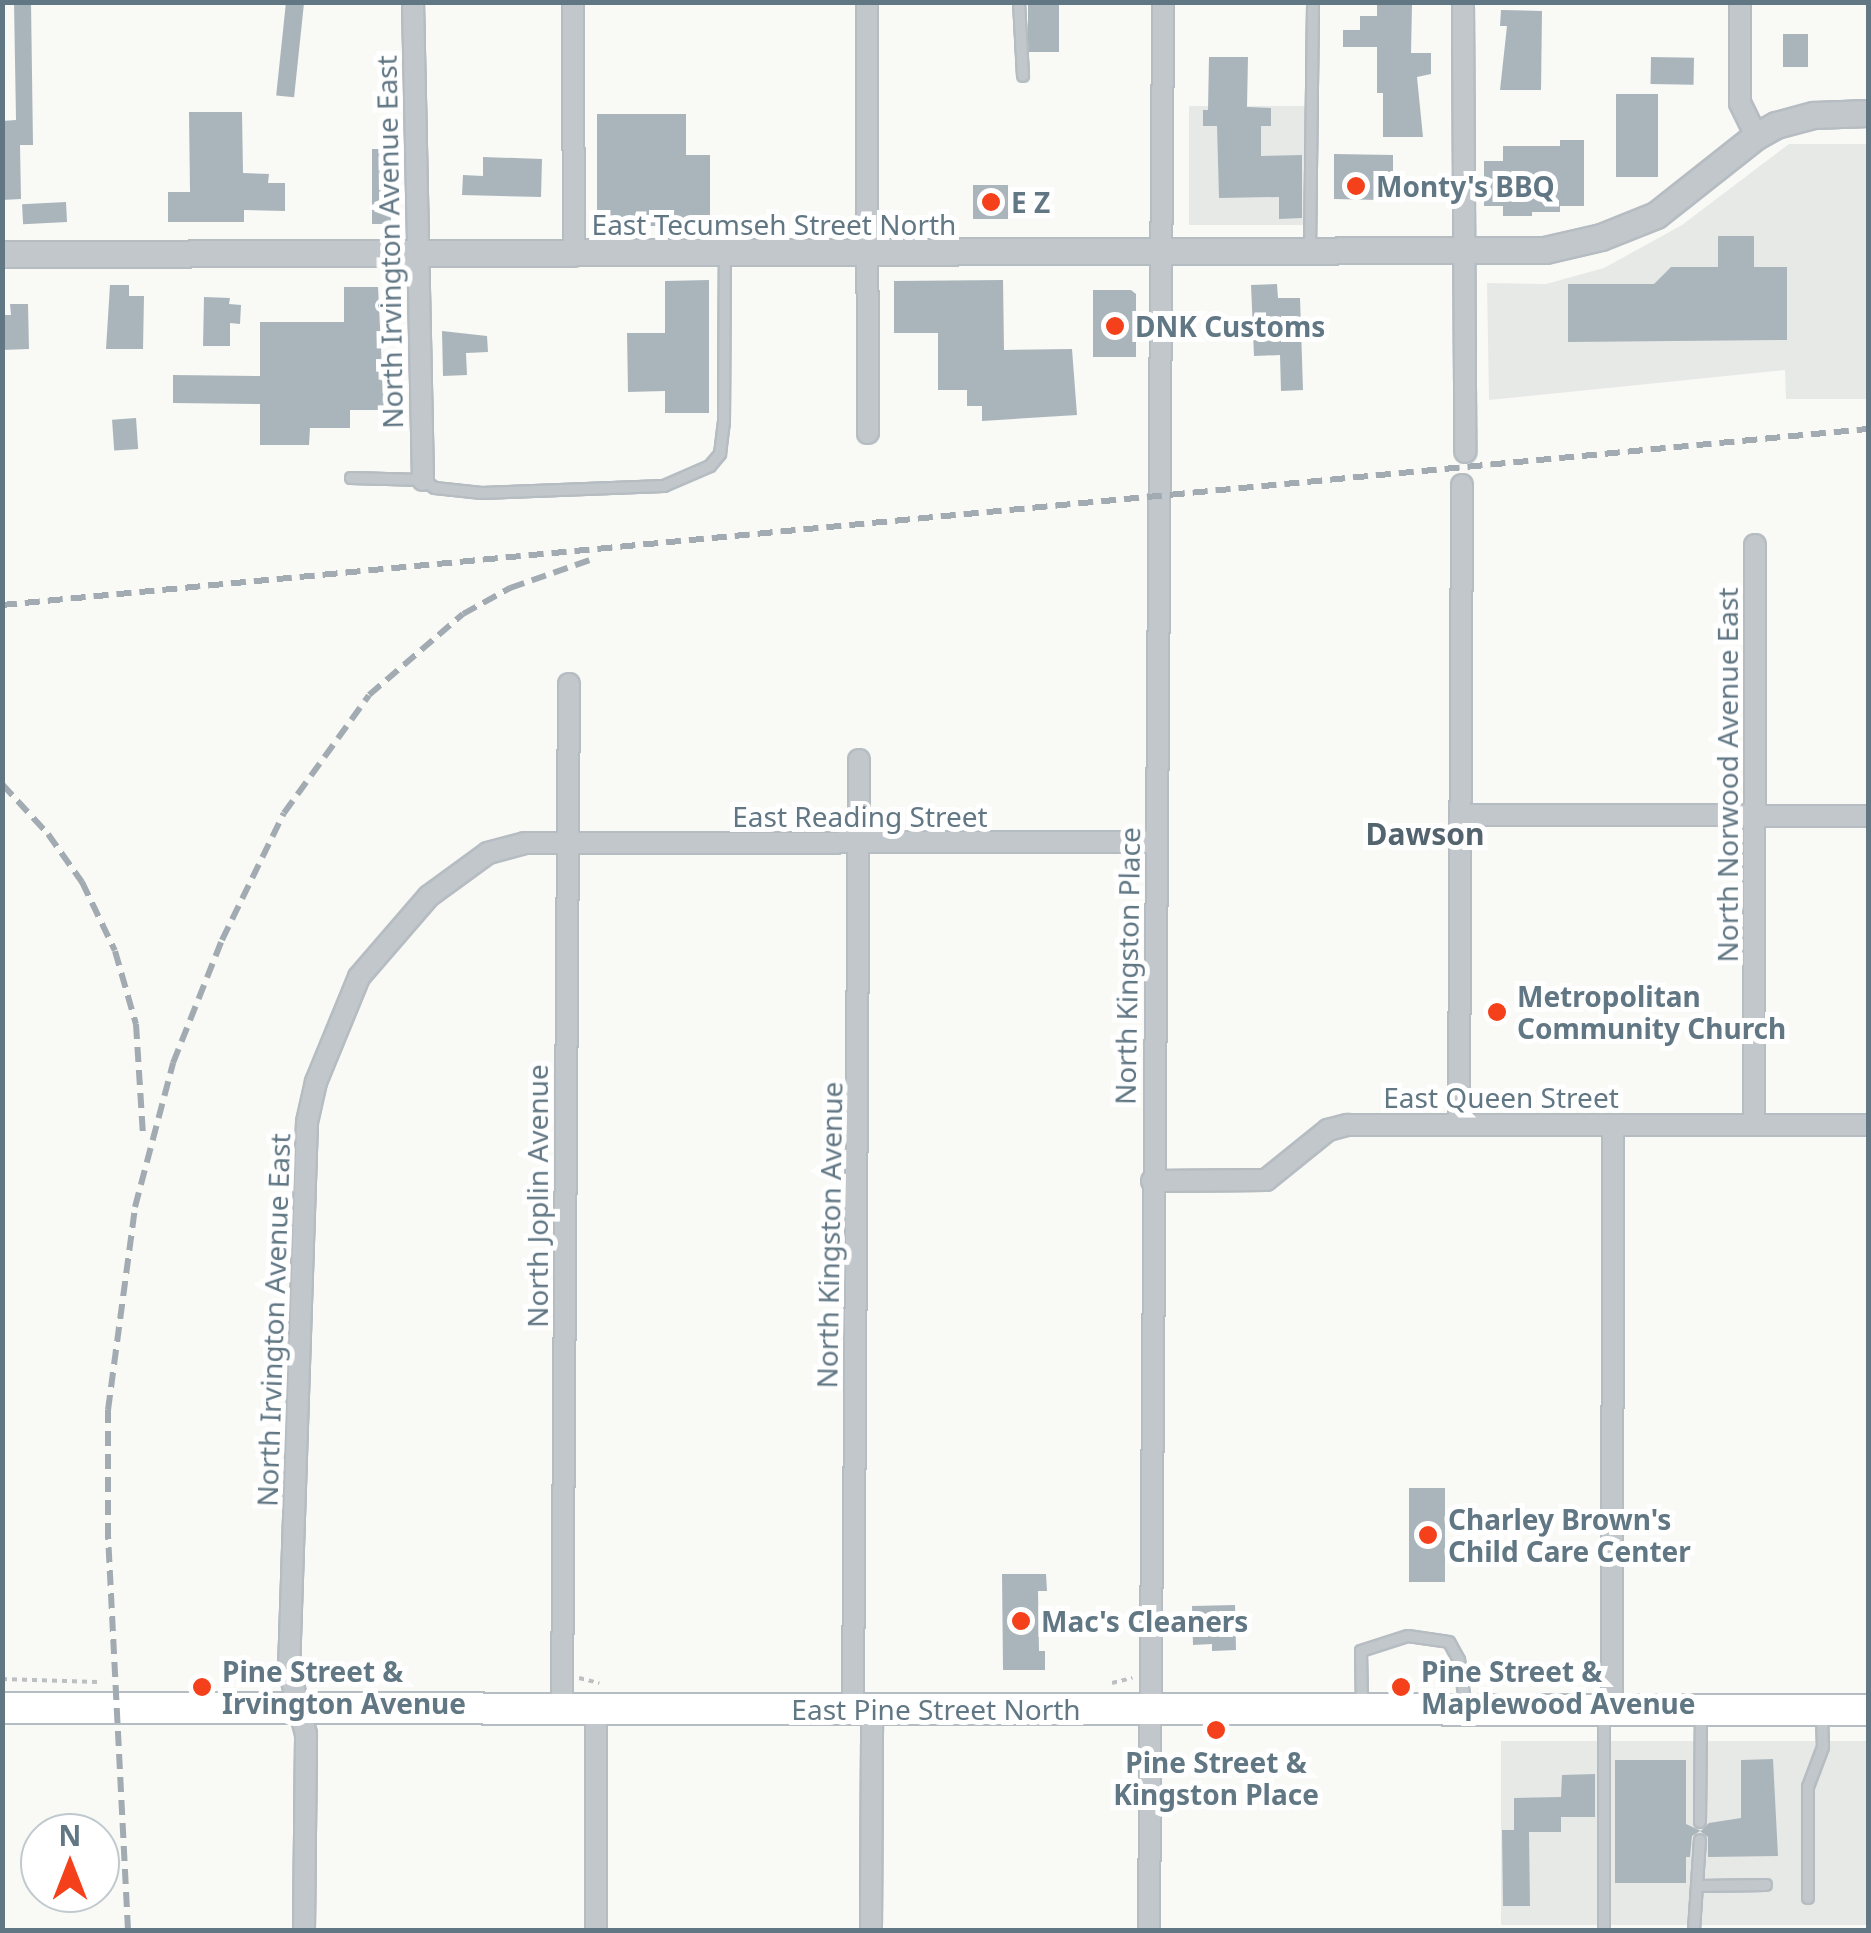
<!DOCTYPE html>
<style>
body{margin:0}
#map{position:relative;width:1871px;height:1933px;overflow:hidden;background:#f9f9f6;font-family:"Noto Sans",sans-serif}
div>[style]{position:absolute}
.built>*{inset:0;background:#e7e9e7;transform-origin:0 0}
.building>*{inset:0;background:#aab5bb;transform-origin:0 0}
.path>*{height:4px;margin-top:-2px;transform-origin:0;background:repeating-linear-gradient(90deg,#bcc0c3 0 5px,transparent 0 10px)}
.roads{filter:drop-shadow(2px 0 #b6bdc2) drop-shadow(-2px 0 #b6bdc2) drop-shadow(0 2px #b6bdc2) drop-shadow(0 -2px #b6bdc2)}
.service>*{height:10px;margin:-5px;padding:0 5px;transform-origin:5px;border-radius:5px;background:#c2c7cb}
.minor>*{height:20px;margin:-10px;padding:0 10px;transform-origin:10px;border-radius:10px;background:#c2c7cb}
.tertiary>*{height:25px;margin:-12.5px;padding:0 12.5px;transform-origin:12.5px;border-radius:12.5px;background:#c2c7cb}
.secondary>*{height:30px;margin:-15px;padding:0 15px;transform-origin:15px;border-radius:15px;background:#fff}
.rail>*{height:6px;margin-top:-3px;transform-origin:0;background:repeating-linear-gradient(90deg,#a2abb1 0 15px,transparent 0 23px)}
.dots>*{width:28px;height:28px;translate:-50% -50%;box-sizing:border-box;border:5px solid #fff;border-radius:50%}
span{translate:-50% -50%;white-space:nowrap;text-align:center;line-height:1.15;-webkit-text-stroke:10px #fff;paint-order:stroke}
.poi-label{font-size:28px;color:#617784;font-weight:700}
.left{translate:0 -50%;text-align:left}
.street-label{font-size:28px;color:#617784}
.neighbourhood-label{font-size:30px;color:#54646e;font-weight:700}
.frame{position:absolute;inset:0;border:5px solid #617784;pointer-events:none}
.north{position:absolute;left:20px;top:1813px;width:100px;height:100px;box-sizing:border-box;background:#fff;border:2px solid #c0c9ce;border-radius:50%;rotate:0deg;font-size:28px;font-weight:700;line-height:40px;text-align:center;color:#617784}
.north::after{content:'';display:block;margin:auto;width:35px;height:45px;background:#f4411b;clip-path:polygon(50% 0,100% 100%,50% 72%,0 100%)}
</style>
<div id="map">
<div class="built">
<div style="left:1305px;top:106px;width:119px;height:116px;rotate:90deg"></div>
<div style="clip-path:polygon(1789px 144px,1868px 144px,1868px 399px,1786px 399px,1785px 370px,1489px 400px,1487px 283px,1546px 284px,1604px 268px,1682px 225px)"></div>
<div style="left:1501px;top:1741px;width:367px;height:184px"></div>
</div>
<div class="building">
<div style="clip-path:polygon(14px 2px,31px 2px,33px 145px,20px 145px,21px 199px,2px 200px,2px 121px,16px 120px)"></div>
<div style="left:286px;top:2px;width:18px;height:94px;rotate:6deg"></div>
<div style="left:1028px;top:2px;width:31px;height:50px"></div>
<div style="clip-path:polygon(1377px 5px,1412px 5px,1411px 53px,1431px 53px,1431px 74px,1417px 77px,1423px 137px,1383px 137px,1383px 93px,1377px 93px,1377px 47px,1343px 47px,1343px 30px,1360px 30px,1360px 16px,1377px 16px)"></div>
<div style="clip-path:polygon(1501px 10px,1542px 11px,1541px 90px,1500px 90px,1507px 26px,1500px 26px)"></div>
<div style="left:1783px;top:34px;width:25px;height:33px"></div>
<div style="clip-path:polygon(1209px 57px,1248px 57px,1247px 107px,1271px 108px,1271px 126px,1261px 126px,1261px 156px,1302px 155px,1302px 218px,1279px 219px,1279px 197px,1219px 198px,1217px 126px,1203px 126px,1203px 110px,1208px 110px)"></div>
<div style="left:1651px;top:57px;width:43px;height:27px;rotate:1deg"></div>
<div style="left:1616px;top:94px;width:42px;height:83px"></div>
<div style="clip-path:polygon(189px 112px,242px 112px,243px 173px,269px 174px,268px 183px,285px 183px,285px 211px,244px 210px,244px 222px,168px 222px,168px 192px,190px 192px)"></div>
<div style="clip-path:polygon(597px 114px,686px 114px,686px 155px,710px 155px,710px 222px,686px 222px,686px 226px,597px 226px)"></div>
<div style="clip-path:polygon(1560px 140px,1584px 140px,1584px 206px,1560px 206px,1560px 212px,1532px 212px,1532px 216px,1503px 216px,1503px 206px,1484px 206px,1484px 161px,1503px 161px,1503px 146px,1560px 146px)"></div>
<div style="left:372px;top:149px;width:19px;height:75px"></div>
<div style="clip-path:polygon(1334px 154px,1393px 155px,1393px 172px,1378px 172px,1378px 200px,1334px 199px)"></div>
<div style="clip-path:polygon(483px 157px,542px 159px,541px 197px,462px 195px,463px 175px,483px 176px)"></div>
<div style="left:973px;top:185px;width:35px;height:34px"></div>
<div style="left:66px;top:202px;width:20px;height:44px;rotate:87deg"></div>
<div style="clip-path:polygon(1718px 236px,1754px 236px,1754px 267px,1787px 267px,1787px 340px,1568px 342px,1568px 284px,1654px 284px,1671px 267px,1718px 267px)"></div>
<div style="clip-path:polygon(709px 280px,709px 413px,665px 413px,665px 391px,628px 392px,627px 333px,665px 333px,665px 281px)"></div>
<div style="clip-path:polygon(1003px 280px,1004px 350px,1072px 349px,1077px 415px,982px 421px,982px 406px,967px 406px,967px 390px,938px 390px,938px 333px,894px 333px,894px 281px)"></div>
<div style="clip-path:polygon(1277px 284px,1278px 298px,1300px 298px,1303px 390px,1281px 391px,1280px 355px,1254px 356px,1251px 285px)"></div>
<div style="clip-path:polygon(110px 285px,129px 285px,129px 296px,144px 296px,143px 349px,106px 349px)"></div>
<div style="clip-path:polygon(344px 287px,378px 287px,384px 410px,350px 410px,350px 428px,310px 428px,309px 445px,260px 445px,260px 404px,173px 403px,173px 375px,260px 376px,260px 322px,344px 322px)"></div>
<div style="clip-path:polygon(1093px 290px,1131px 290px,1136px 294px,1136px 357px,1093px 357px)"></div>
<div style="clip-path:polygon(204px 297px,230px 298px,229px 304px,241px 305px,240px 324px,230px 323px,230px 346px,203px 346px)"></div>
<div style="clip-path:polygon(10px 304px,28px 304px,29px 349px,2px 350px,3px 315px,11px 315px)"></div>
<div style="clip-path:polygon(442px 331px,487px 336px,488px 352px,466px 353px,467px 375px,443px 376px)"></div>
<div style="left:136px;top:418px;width:31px;height:24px;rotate:86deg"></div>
<div style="left:1409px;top:1488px;width:36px;height:94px"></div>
<div style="clip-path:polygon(1002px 1574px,1046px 1574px,1047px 1591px,1038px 1591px,1039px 1651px,1045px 1651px,1045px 1670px,1003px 1670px)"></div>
<div style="clip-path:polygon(1235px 1605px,1236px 1650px,1212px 1651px,1212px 1644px,1193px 1645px,1192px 1606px)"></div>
<div style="clip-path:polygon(1773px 1759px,1778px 1856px,1708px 1857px,1708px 1837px,1700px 1831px,1692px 1836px,1690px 1857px,1686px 1857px,1686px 1883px,1615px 1883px,1615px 1760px,1686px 1760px,1686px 1824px,1701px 1831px,1709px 1823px,1741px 1818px,1741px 1760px)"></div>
<div style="clip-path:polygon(1595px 1774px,1595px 1817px,1561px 1817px,1561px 1832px,1529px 1832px,1530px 1906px,1503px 1906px,1502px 1830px,1514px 1830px,1514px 1798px,1561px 1797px,1562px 1775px)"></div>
</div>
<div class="path">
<div style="left:579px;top:1678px;width:21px;rotate:14deg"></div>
<div style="left:2px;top:1679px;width:95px;rotate:1.8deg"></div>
<div style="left:1112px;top:1683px;width:21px;rotate:-14deg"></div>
</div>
<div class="roads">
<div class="service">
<div style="left:1019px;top:2px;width:74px;rotate:86.9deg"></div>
<div style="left:1310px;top:251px;width:249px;rotate:-89.3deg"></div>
<div style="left:351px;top:478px;width:72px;rotate:1.6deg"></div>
<div style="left:423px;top:480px;width:14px;rotate:34deg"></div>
<div style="left:435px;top:488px;width:47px;rotate:6.1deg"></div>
<div style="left:482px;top:493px;width:182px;rotate:-2.2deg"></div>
<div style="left:664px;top:486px;width:50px;rotate:-23.5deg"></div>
<div style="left:710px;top:466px;width:16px;rotate:-50deg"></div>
<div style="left:720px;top:454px;width:31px;rotate:-83deg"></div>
<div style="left:724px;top:423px;width:170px;rotate:-89.7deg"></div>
<div style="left:1362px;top:1704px;width:53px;rotate:-91.1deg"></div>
<div style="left:1361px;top:1651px;width:49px;rotate:-17.7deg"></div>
<div style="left:1408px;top:1636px;width:41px;rotate:8.3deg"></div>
<div style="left:1449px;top:1642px;width:21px;rotate:61deg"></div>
<div style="left:1459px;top:1660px;width:49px;rotate:81.7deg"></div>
<div style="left:1700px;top:1822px;width:109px;rotate:-89.5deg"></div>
<div style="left:1700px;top:1886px;width:66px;rotate:-0.9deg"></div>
<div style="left:1808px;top:1898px;width:111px;rotate:-90deg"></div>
<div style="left:1808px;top:1787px;width:43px;rotate:-69.4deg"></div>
<div style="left:1823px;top:1747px;width:36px;rotate:-92deg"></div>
<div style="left:1604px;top:1930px;width:218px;rotate:-90deg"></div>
<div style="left:1694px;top:1930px;width:90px;rotate:-86.2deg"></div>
</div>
<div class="minor">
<div style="left:413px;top:2px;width:478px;rotate:88.8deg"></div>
<div style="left:573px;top:2px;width:254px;rotate:89.8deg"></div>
<div style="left:867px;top:2px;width:431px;rotate:89.9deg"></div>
<div style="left:1463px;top:2px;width:450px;rotate:89.7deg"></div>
<div style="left:1740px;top:2px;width:101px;rotate:90deg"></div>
<div style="left:1740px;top:103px;width:37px;rotate:64deg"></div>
<div style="left:1463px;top:815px;width:405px;rotate:0.1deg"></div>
<div style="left:1459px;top:1124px;width:639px;rotate:-89.73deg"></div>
<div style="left:1754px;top:1125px;width:580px;rotate:-89.9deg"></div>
<div style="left:1152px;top:1181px;width:114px;rotate:-0.5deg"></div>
<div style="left:1266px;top:1180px;width:80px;rotate:-38.9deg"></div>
<div style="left:1328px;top:1130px;width:20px;rotate:-15deg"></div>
<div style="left:1347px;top:1125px;width:521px"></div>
<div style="left:562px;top:1709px;width:1025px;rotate:-89.61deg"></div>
<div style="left:596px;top:1709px;width:221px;rotate:90deg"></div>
<div style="left:853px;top:1710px;width:950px;rotate:-89.64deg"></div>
<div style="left:1612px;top:1710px;width:585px;rotate:-89.9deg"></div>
<div style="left:304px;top:1930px;width:196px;rotate:-89.4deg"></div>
<div style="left:306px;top:1734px;width:66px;rotate:-104.9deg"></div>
<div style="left:289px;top:1670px;width:548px;rotate:-88.12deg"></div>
<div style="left:307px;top:1122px;width:41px;rotate:-77.3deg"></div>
<div style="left:316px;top:1082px;width:113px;rotate:-67.7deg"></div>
<div style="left:359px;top:977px;width:107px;rotate:-49.2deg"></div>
<div style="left:429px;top:896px;width:73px;rotate:-36.1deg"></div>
<div style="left:488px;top:853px;width:38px;rotate:-15deg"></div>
<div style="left:525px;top:843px;width:631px;rotate:-0.09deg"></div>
<div style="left:871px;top:1930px;width:220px;rotate:-89.7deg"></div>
<div style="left:1149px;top:1930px;width:1928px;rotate:-89.58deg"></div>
</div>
<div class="tertiary">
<div style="left:2px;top:254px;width:1543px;rotate:-0.15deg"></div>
<div style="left:1545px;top:250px;width:57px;rotate:-13.1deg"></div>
<div style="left:1601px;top:237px;width:59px;rotate:-21.8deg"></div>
<div style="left:1656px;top:215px;width:127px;rotate:-38.3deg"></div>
<div style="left:1756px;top:136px;width:23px;rotate:-29deg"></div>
<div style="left:1776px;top:125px;width:39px;rotate:-15deg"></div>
<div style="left:1814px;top:115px;width:54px;rotate:-2.1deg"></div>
</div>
<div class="secondary">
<div style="left:2px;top:1708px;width:1866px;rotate:0.06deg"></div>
</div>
</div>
<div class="rail">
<div style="left:2px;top:605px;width:1874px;rotate:-5.39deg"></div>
<div style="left:2px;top:784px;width:68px;rotate:47.4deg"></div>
<div style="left:48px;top:834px;width:59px;rotate:54.7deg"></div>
<div style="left:82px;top:882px;width:76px;rotate:64.4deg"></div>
<div style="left:115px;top:951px;width:76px;rotate:74deg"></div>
<div style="left:136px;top:1024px;width:111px;rotate:86.4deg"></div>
<div style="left:128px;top:1930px;width:393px;rotate:-92.9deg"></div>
<div style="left:108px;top:1538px;width:128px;rotate:-90deg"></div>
<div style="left:108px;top:1410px;width:205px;rotate:-82.4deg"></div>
<div style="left:135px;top:1207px;width:149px;rotate:-75.2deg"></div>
<div style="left:173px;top:1063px;width:132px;rotate:-68.3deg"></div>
<div style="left:222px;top:940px;width:141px;rotate:-64deg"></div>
<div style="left:284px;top:813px;width:145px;rotate:-54.2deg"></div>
<div style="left:369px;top:695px;width:124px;rotate:-40.8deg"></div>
<div style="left:463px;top:614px;width:54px;rotate:-29deg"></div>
<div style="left:510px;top:588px;width:88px;rotate:-19.3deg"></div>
</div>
<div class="dots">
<div style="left:1356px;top:186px;background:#f4411b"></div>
<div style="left:991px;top:202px;background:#f4411b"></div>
<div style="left:1115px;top:326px;background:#f4411b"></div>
<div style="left:1497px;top:1012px;background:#f4411b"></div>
<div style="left:1428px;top:1535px;background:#f4411b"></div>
<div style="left:1021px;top:1621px;background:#f4411b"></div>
<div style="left:202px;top:1687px;background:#f4411b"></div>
<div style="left:1401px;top:1687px;background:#f4411b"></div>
<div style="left:1216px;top:1730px;background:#f4411b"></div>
</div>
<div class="poi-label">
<span class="left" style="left:1376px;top:186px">Monty's BBQ</span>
<span class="left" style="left:1011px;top:202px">E Z</span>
<span class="left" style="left:1135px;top:326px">DNK Customs</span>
<span class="left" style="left:1517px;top:1012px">Metropolitan<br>Community Church</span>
<span class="left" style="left:1448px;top:1535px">Charley Brown's<br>Child Care Center</span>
<span class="left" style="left:1041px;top:1621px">Mac's Cleaners</span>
<span class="left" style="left:222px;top:1687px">Pine Street &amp;<br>Irvington Avenue</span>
<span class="left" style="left:1421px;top:1687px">Pine Street &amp;<br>Maplewood Avenue</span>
<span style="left:1216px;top:1778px">Pine Street &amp;<br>Kingston Place</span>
</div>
<div class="street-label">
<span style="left:774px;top:224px">East Tecumseh Street North</span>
<span style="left:389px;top:242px;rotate:-91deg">North Irvington Avenue East</span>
<span style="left:1727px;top:775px;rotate:-90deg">North Norwood Avenue East</span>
<span style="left:860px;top:816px">East Reading Street</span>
<span style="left:1127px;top:966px;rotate:-89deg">North Kingston Place</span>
<span style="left:1501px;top:1097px">East Queen Street</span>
<span style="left:537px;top:1196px;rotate:-90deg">North Joplin Avenue</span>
<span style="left:829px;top:1235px;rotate:-89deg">North Kingston Avenue</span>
<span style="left:273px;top:1320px;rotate:-88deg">North Irvington Avenue East</span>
<span style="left:936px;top:1709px">East Pine Street North</span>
</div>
<div class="neighbourhood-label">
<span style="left:1425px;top:834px">Dawson</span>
</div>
<div class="frame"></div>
<div class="north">N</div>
</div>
